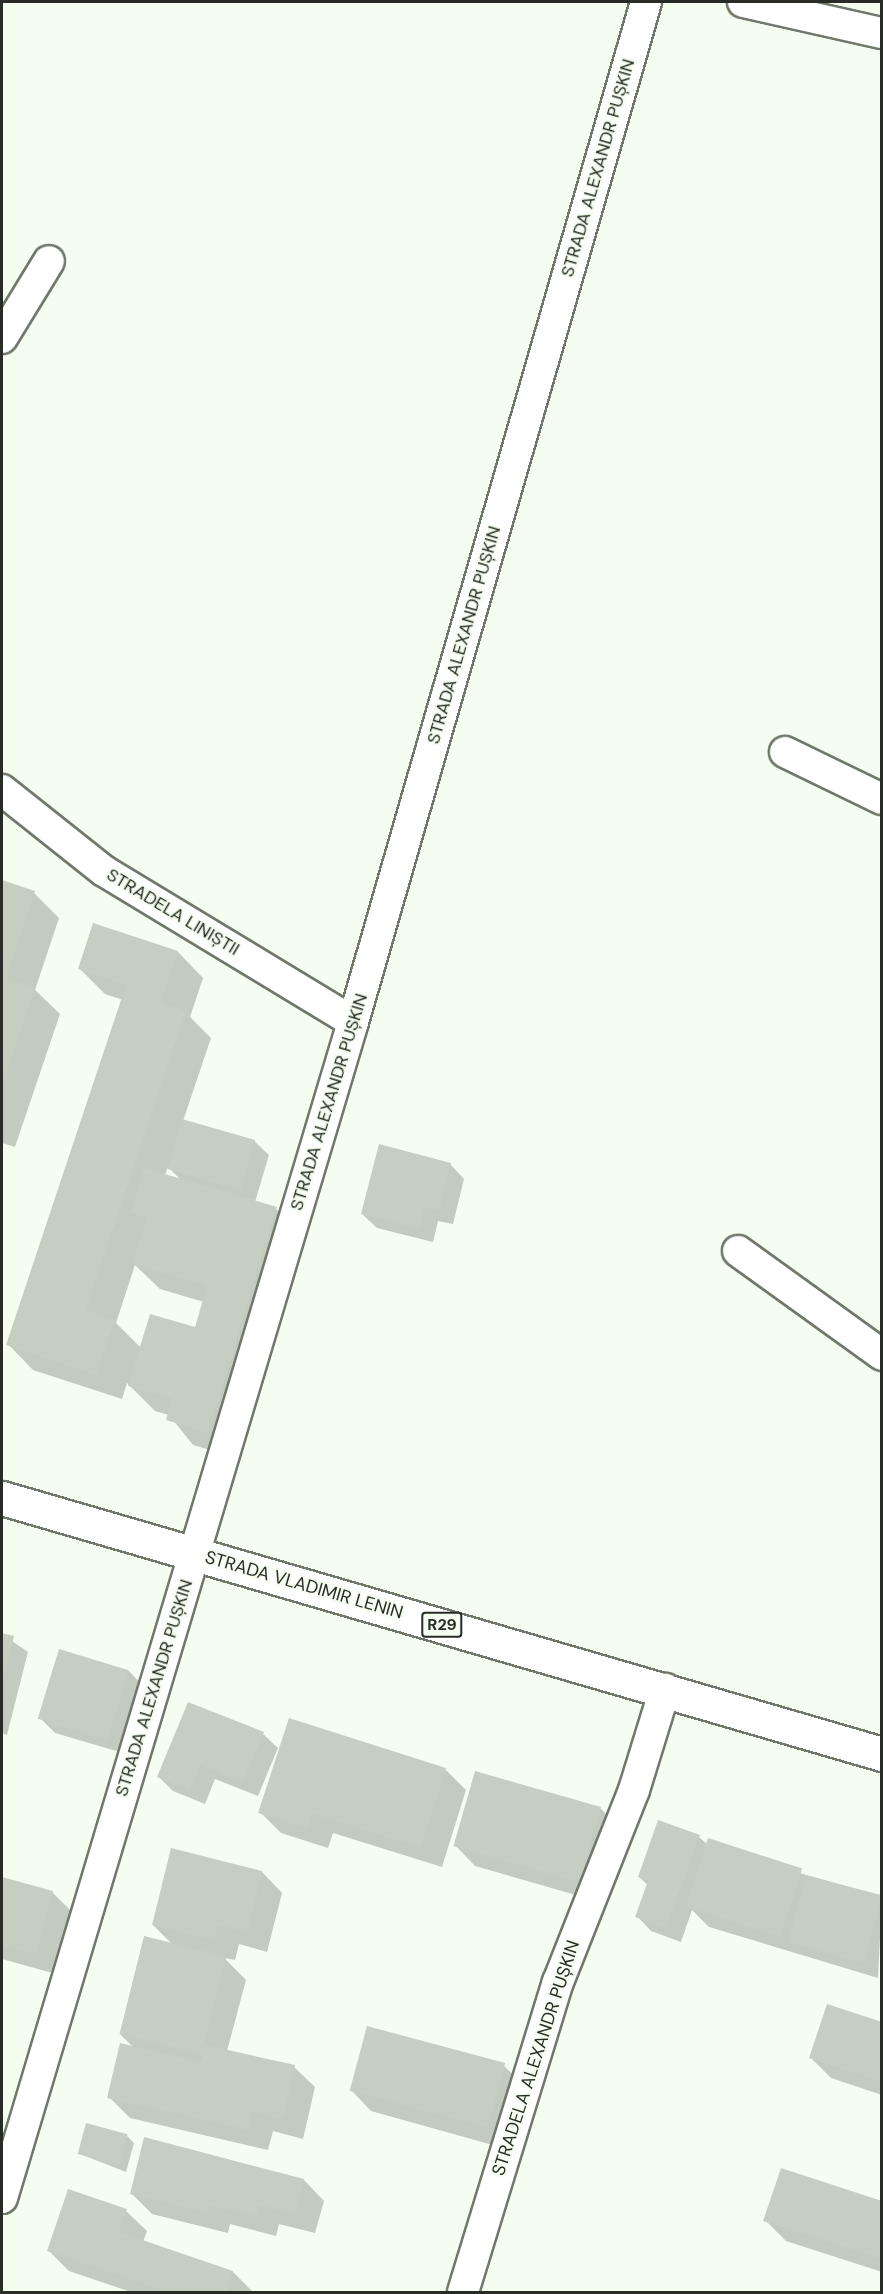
<!DOCTYPE html>
<meta charset="utf-8">
<style>
body{margin:0}
#map{position:relative;width:883px;height:2294px;overflow:hidden;background:#f4fdef;font-family:"DM Sans",sans-serif}
div>[style]{position:absolute}
.shadow>*{inset:0;background:#0003}
.building>*{inset:0;background:#c6cec1;transform-origin:0 0}
.roads{filter:drop-shadow(2px 0 #70786b) drop-shadow(-2px 0 #70786b) drop-shadow(0 2px #70786b) drop-shadow(0 -2px #70786b)}
.minor>*{height:30px;margin:-15px;padding:0 15px;transform-origin:15px;border-radius:15px;background:#fff}
.primary>*{height:33px;margin:-16.5px;padding:0 16.5px;transform-origin:16.5px;border-radius:16.5px;background:#fff}
span{translate:-50% -50%;white-space:nowrap;text-align:center;line-height:1.15;-webkit-text-stroke:4.5px #f4fdef;paint-order:stroke}
.shield-label span{padding:2px 4px;background:#f4fdef;border:2px solid;border-radius:4px;-webkit-text-stroke-width:0}
.shield-label{font-size:16px;color:#282b26;font-weight:700}
.street-label{font-size:18px;color:#282b26}
.frame{position:absolute;inset:0;border:3px solid #282b26;pointer-events:none}
</style>
<div id="map">
<div class="shadow">
<div style="clip-path:polygon(2px 882px,34px 893px,59px 918px,35px 990px,60px 1014px,15px 1147px,2px 1143px)"></div>
<div style="clip-path:polygon(evenodd,178px 952px,203px 978px,190px 1017px,211px 1038px,183px 1121px,254px 1141px,269px 1155px,255px 1202px,276px 1209px,301px 1234px,234px 1457px,193px 1445px,169px 1415px,155px 1411px,127px 1383px,122px 1399px,33px 1370px,8px 1344px,123px 1000px,105px 994px,79px 968px,178px 952px,168px 1167px,181px 1180px,165px 1175px,168px 1167px,178px 952px,135px 1265px,160px 1289px,204px 1302px,196px 1329px,141px 1348px,116px 1323px,135px 1265px)"></div>
<div style="clip-path:polygon(450px 1164px,464px 1179px,453px 1224px,438px 1221px,433px 1242px,377px 1228px,362px 1214px)"></div>
<div style="clip-path:polygon(2px 1634px,28px 1652px,7px 1735px,2px 1733px)"></div>
<div style="clip-path:polygon(129px 1671px,143px 1686px,123px 1753px,55px 1733px,41px 1719px)"></div>
<div style="clip-path:polygon(289px 1720px,446px 1770px,466px 1790px,442px 1867px,333px 1833px,328px 1848px,281px 1833px,260px 1812px)"></div>
<div style="clip-path:polygon(263px 1734px,278px 1748px,258px 1796px,215px 1779px,205px 1804px,173px 1791px,159px 1777px)"></div>
<div style="clip-path:polygon(600px 1808px,621px 1829px,600px 1902px,475px 1866px,455px 1845px)"></div>
<div style="clip-path:polygon(699px 1837px,708px 1845px,882px 1898px,878px 1978px,709px 1927px,692px 1910px,681px 1942px,651px 1931px,637px 1916px,648px 1885px,639px 1877px)"></div>
<div style="clip-path:polygon(262px 1872px,282px 1893px,267px 1952px,239px 1944px,235px 1960px,224px 1958px,246px 1980px,227px 2051px,294px 2067px,315px 2087px,303px 2139px,273px 2131px,268px 2150px,130px 2118px,109px 2097px,134px 2048px,120px 2034px,174px 1946px,153px 1925px)"></div>
<div style="clip-path:polygon(2px 1879px,52px 1892px,73px 1913px,56px 1974px,2px 1959px)"></div>
<div style="clip-path:polygon(882px 2024px,882px 2095px,831px 2078px,810px 2057px)"></div>
<div style="clip-path:polygon(504px 2066px,525px 2086px,507px 2149px,371px 2111px,351px 2090px)"></div>
<div style="clip-path:polygon(127px 2136px,134px 2143px,126px 2172px,80px 2154px)"></div>
<div style="clip-path:polygon(304px 2180px,324px 2201px,315px 2233px,279px 2224px,276px 2236px,230px 2224px,228px 2233px,152px 2214px,131px 2193px)"></div>
<div style="clip-path:polygon(882px 2202px,882px 2272px,786px 2241px,765px 2220px)"></div>
<div style="clip-path:polygon(126px 2211px,147px 2231px,143px 2242px,233px 2272px,253px 2292px,131px 2292px,69px 2271px,49px 2251px)"></div>
</div>
<div class="building">
<div style="clip-path:polygon(2px 880px,35px 891px,6px 978px,35px 987px,2px 1085px)"></div>
<div style="clip-path:polygon(93px 923px,178px 951px,161px 1002px,186px 1011px,86px 1310px,115px 1320px,96px 1375px,6px 1345px,126px 985px,78px 969px)"></div>
<div style="left:182px;top:1119px;width:76px;height:52px;rotate:16deg"></div>
<div style="clip-path:polygon(379px 1144px,451px 1163px,439px 1211px,424px 1207px,419px 1229px,361px 1214px)"></div>
<div style="clip-path:polygon(144px 1168px,277px 1207px,208px 1433px,166px 1420px,172px 1399px,128px 1386px,150px 1314px,195px 1327px,207px 1286px,133px 1264px,147px 1217px,130px 1213px)"></div>
<div style="clip-path:polygon(2px 1633px,14px 1636px,2px 1683px)"></div>
<div style="left:59px;top:1649px;width:73px;height:73px;rotate:17deg"></div>
<div style="clip-path:polygon(188px 1702px,264px 1732px,243px 1783px,200px 1765px,190px 1791px,157px 1777px)"></div>
<div style="clip-path:polygon(289px 1718px,446px 1768px,421px 1848px,312px 1813px,307px 1828px,258px 1813px)"></div>
<div style="left:475px;top:1771px;width:131px;height:78px;rotate:16deg"></div>
<div style="clip-path:polygon(658px 1820px,700px 1835px,666px 1928px,635px 1917px,648px 1881px,638px 1877px)"></div>
<div style="left:708px;top:1838px;width:99px;height:72px;rotate:18deg"></div>
<div style="clip-path:polygon(171px 1848px,262px 1871px,247px 1932px,218px 1925px,215px 1941px,152px 1925px)"></div>
<div style="left:806px;top:1875px;width:79px;height:70px;rotate:15deg"></div>
<div style="clip-path:polygon(2px 1877px,53px 1891px,36px 1954px,2px 1945px)"></div>
<div style="left:144px;top:1936px;width:85px;height:101px;rotate:14deg"></div>
<div style="clip-path:polygon(827px 2004px,882px 2022px,882px 2082px,809px 2058px)"></div>
<div style="left:367px;top:2026px;width:143px;height:67px;rotate:15deg"></div>
<div style="clip-path:polygon(120px 2043px,201px 2062px,205px 2045px,295px 2065px,283px 2119px,252px 2112px,248px 2130px,107px 2098px)"></div>
<div style="left:86px;top:2123px;width:43px;height:32px;rotate:15deg"></div>
<div style="clip-path:polygon(144px 2137px,304px 2179px,295px 2214px,259px 2205px,256px 2216px,210px 2205px,207px 2213px,130px 2194px)"></div>
<div style="clip-path:polygon(781px 2168px,882px 2201px,882px 2259px,763px 2221px)"></div>
<div style="clip-path:polygon(68px 2189px,127px 2209px,119px 2232px,233px 2271px,226px 2292px,168px 2292px,47px 2251px)"></div>
</div>
<div class="roads">
<div class="minor">
<div style="left:743px;top:2px;width:142px;rotate:12.6deg"></div>
<div style="left:2px;top:338px;width:90px;rotate:-58.6deg"></div>
<div style="left:785px;top:752px;width:108px;rotate:25.9deg"></div>
<div style="left:2px;top:790px;width:130px;rotate:38.5deg"></div>
<div style="left:104px;top:871px;width:291px;rotate:31.2deg"></div>
<div style="left:738px;top:1251px;width:178px;rotate:35.8deg"></div>
<div style="left:2px;top:2198px;width:1227px;rotate:-73.38deg"></div>
<div style="left:353px;top:1022px;width:1061px;rotate:-73.97deg"></div>
<div style="left:463px;top:2292px;width:324px;rotate:-73deg"></div>
<div style="left:558px;top:1982px;width:206px;rotate:-68.4deg"></div>
<div style="left:634px;top:1790px;width:106px;rotate:-72.9deg"></div>
</div>
<div class="primary">
<div style="left:2px;top:1498px;width:916px;rotate:16.22deg"></div>
</div>
</div>
<div class="shield-label">
<span style="left:442px;top:1625px">R29</span>
</div>
<div class="street-label">
<span style="left:598px;top:168px;rotate:-74deg">STRADA ALEXANDR PUȘKIN</span>
<span style="left:464px;top:635px;rotate:-74deg">STRADA ALEXANDR PUȘKIN</span>
<span style="left:173px;top:912px;rotate:31deg">STRADELA LINIȘTII</span>
<span style="left:329px;top:1102px;rotate:-73deg">STRADA ALEXANDR PUȘKIN</span>
<span style="left:304px;top:1585px;rotate:16deg">STRADA VLADIMIR LENIN</span>
<span style="left:154px;top:1688px;rotate:-73deg">STRADA ALEXANDR PUȘKIN</span>
<span style="left:536px;top:2058px;rotate:-72deg">STRADELA ALEXANDR PUȘKIN</span>
</div>
<div class="frame"></div>
</div>
